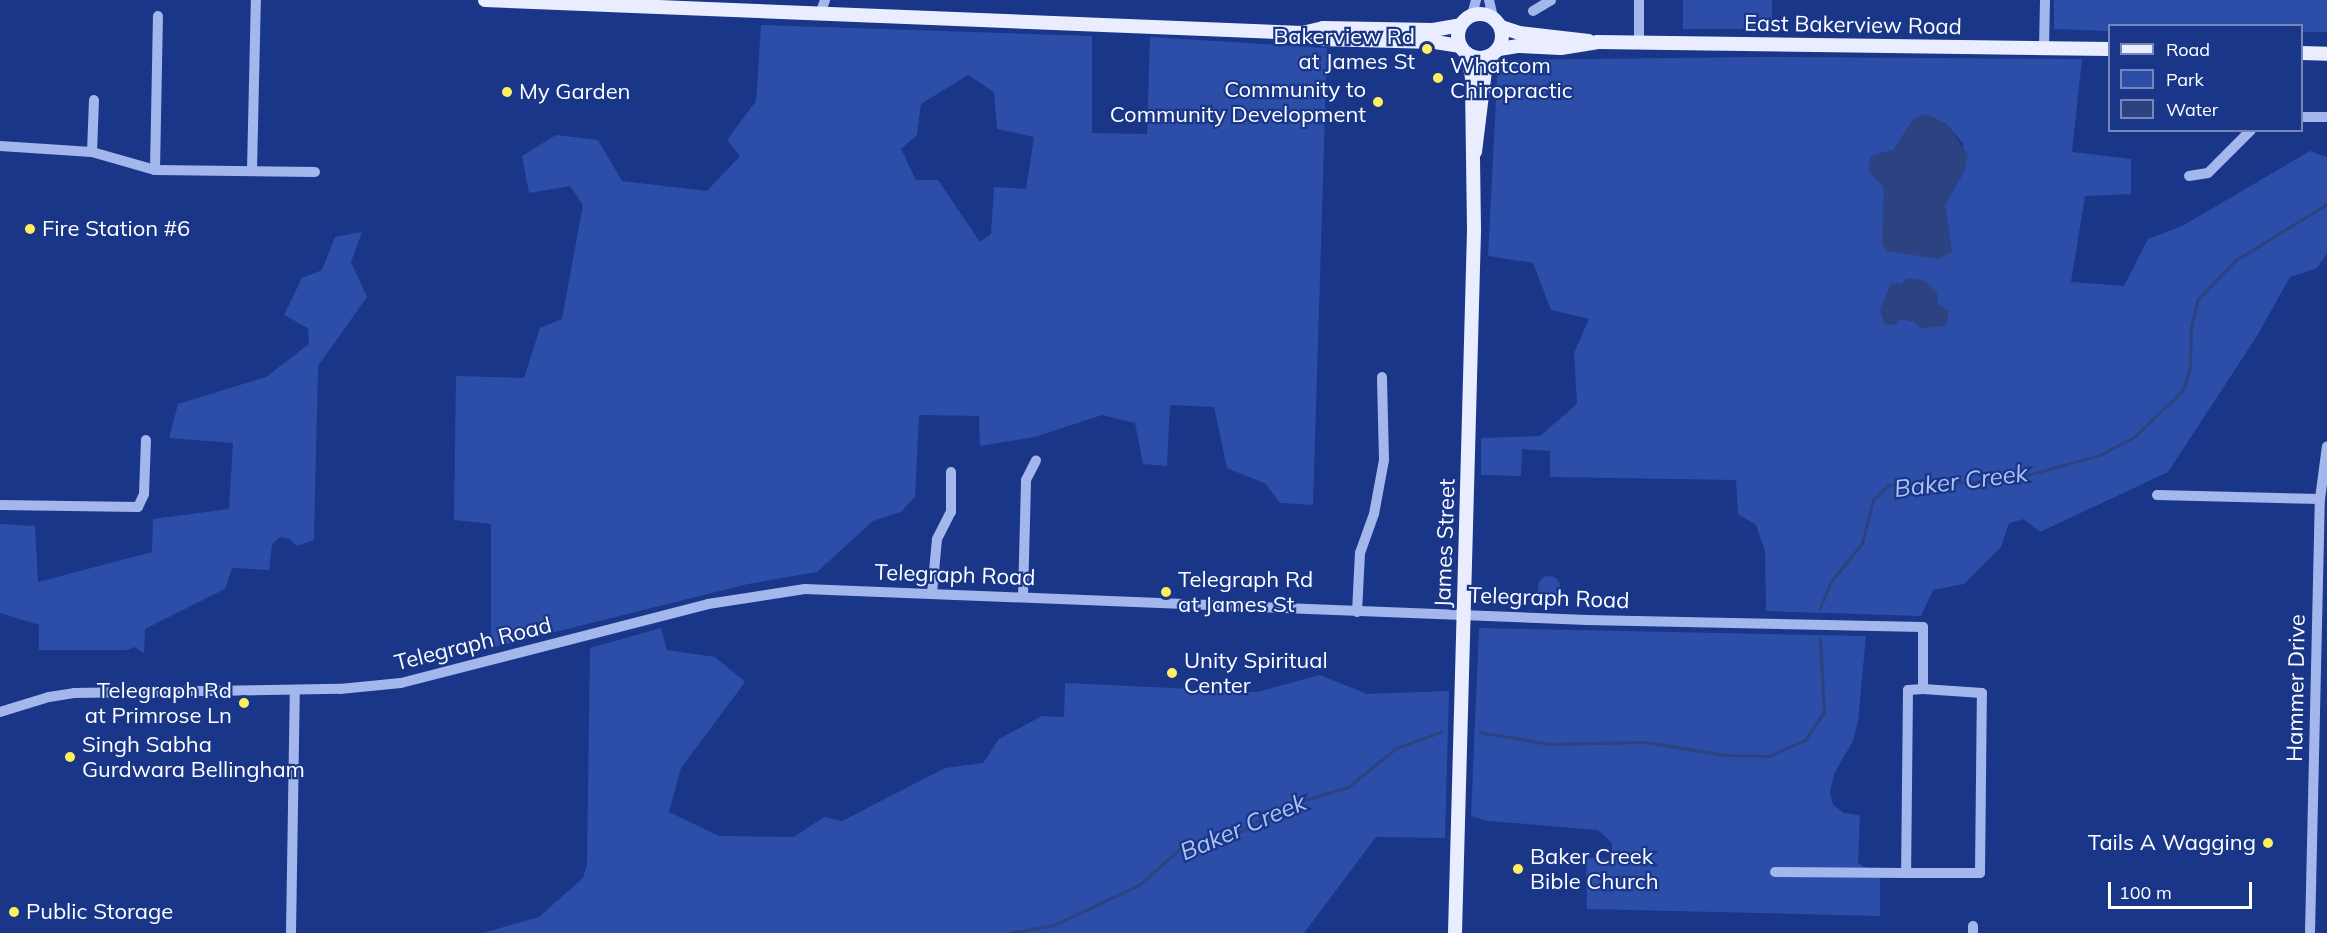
<!DOCTYPE html>
<style>
body{margin:0}
#map{position:relative;width:2327px;height:933px;overflow:hidden;background:#193689;font-family:Mulish,sans-serif}
div>[style]{position:absolute}
.green>*{inset:0;background:#2c4ea8;transform-origin:0 0}
.round{border-radius:50%}
.water>*{inset:0;background:#2d4280}
.stream>*{height:3px;margin:-1.5px;padding:0 1.5px;transform-origin:1.5px;border-radius:1.5px;background:#2d4280}
.minor>*{height:10px;margin:-5px;padding:0 5px;transform-origin:5px;border-radius:5px;background:#a3b7ed}
.major>*{height:14px;margin:-7px;padding:0 7px;transform-origin:7px;border-radius:7px;background:#e9edff}
.major>.ring{margin:-7px;padding:0;box-sizing:content-box;background:none;border:14px solid #e9edff;border-radius:50%}
.dots>*{width:16px;height:16px;translate:-50% -50%;box-sizing:border-box;border:3px solid #193689;border-radius:50%}
span{translate:-50% -50%;white-space:nowrap;text-align:center;line-height:1.15;-webkit-text-stroke:4.5px #193689;paint-order:stroke}
.street-label{font-size:22px;color:#fff}
.poi-label{font-size:22px;color:#fff}
.right{translate:-100% -50%;text-align:right}
.left{translate:0 -50%;text-align:left}
.water-label{font-size:24px;color:#aec2f4;font-style:italic}
.legend{position:absolute;left:2108px;top:24px;width:195px;height:108px;box-sizing:border-box;background:#193689;border:2px solid #7586b8;margin:0;padding:8px 10px;list-style:none;font-size:18px;color:#fff}
.legend li{display:flex;align-items:center;gap:12px;height:30px}
.legend b{width:30px;border:2px solid #7586b8}
.scale{position:absolute;left:2108px;top:882px;width:144px;height:27px;box-sizing:border-box;border:3px solid #fff;border-top:0;padding-left:8px;font-size:18px;line-height:21px;white-space:nowrap;color:#fff;-webkit-text-stroke:4px #193689;paint-order:stroke}
</style>
<div id="map">
<div class="green">
<div style="left:1683px;top:0;width:89px;height:29px"></div>
<div style="clip-path:polygon(2054px 0,2327px 0,2327px 32px,2302px 32px,2302px 26px,2110px 26px,2109px 31px,2054px 29px)"></div>
<div style="clip-path:polygon(evenodd,761px 25px,1092px 36px,1092px 133px,1147px 134px,1150px 37px,1327px 48px,1313px 505px,1280px 503px,1266px 484px,1227px 468px,1214px 407px,1170px 405px,1167px 466px,1143px 464px,1135px 423px,1102px 415px,1035px 437px,980px 446px,979px 416px,919px 415px,915px 497px,901px 512px,873px 521px,817px 572px,748px 584px,491px 648px,491px 524px,454px 520px,456px 376px,524px 378px,540px 328px,562px 319px,583px 205px,570px 186px,529px 193px,522px 156px,556px 135px,598px 140px,622px 181px,707px 191px,740px 156px,727px 140px,756px 101px,761px 25px,968px 75px,994px 92px,997px 129px,1034px 137px,1026px 189px,994px 187px,991px 234px,980px 242px,938px 180px,916px 180px,901px 149px,917px 135px,921px 104px,968px 75px)"></div>
<div style="clip-path:polygon(evenodd,1760px 57px,2082px 59px,2072px 152px,2131px 159px,2131px 194px,2085px 196px,2071px 282px,2124px 286px,2148px 239px,2182px 226px,2310px 151px,2327px 157px,2327px 253px,2317px 268px,2290px 277px,2257px 336px,2168px 472px,2040px 532px,2024px 519px,2009px 523px,2001px 547px,1964px 584px,1933px 590px,1921px 616px,1766px 611px,1765px 551px,1756px 525px,1738px 514px,1736px 480px,1550px 477px,1550px 451px,1522px 449px,1521px 476px,1481px 475px,1481px 438px,1540px 436px,1577px 404px,1574px 353px,1589px 319px,1551px 310px,1533px 263px,1488px 256px,1498px 60px,1760px 57px,1914px 119px,1945px 123px,1963px 143px,1964px 172px,1945px 204px,1944px 216px,1884px 197px,1884px 187px,1871px 156px,1893px 150px,1914px 119px,1760px 57px,1936px 291px,1938px 304px,1949px 312px,1912px 321px,1900px 319px,1936px 291px)"></div>
<div style="clip-path:polygon(362px 232px,351px 262px,367px 297px,318px 366px,314px 540px,297px 546px,290px 539px,280px 537px,272px 544px,269px 570px,232px 568px,225px 589px,145px 629px,144px 653px,134px 647px,127px 650px,39px 650px,39px 625px,0 613px,0 524px,35px 526px,38px 582px,152px 552px,153px 519px,229px 509px,233px 443px,169px 438px,178px 404px,266px 377px,309px 344px,308px 328px,284px 315px,302px 278px,322px 270px,335px 237px)"></div>
<div class="round" style="left:1538px;top:576px;width:22px;height:22px"></div>
<div style="clip-path:polygon(661px 628px,667px 650px,715px 657px,745px 682px,681px 768px,669px 812px,719px 836px,794px 837px,824px 817px,842px 821px,945px 768px,983px 763px,999px 739px,1042px 716px,1064px 717px,1065px 683px,1257px 692px,1320px 675px,1367px 694px,1449px 691px,1445px 838px,1376px 837px,1304px 933px,483px 933px,539px 917px,583px 878px,587px 864px,590px 648px)"></div>
<div style="clip-path:polygon(1479px 628px,1866px 636px,1858px 721px,1853px 741px,1834px 774px,1830px 792px,1833px 805px,1844px 813px,1860px 815px,1858px 863px,1880px 876px,1880px 916px,1587px 909px,1586px 858px,1612px 859px,1612px 843px,1598px 830px,1488px 821px,1471px 816px)"></div>
</div>
<div class="water">
<div style="clip-path:polygon(1925px 114px,1946px 123px,1968px 155px,1964px 172px,1945px 204px,1952px 251px,1940px 259px,1886px 251px,1882px 244px,1884px 187px,1868px 171px,1871px 156px,1893px 150px,1914px 119px)"></div>
<div style="clip-path:polygon(1907px 278px,1923px 280px,1936px 291px,1938px 304px,1949px 312px,1946px 326px,1921px 328px,1912px 321px,1900px 319px,1896px 325px,1884px 324px,1880px 309px,1891px 283px,1901px 284px)"></div>
</div>
<div class="stream">
<div style="left:1820px;top:608px;width:27px;rotate:-68deg"></div>
<div style="left:1830px;top:583px;width:51px;rotate:-51.3deg"></div>
<div style="left:1862px;top:543px;width:44px;rotate:-75.7deg"></div>
<div style="left:1873px;top:500px;width:21px;rotate:-45deg"></div>
<div style="left:1888px;top:485px;width:117px;rotate:-2deg"></div>
<div style="left:2005px;top:481px;width:98px;rotate:-15.3deg"></div>
<div style="left:2100px;top:455px;width:40px;rotate:-28deg"></div>
<div style="left:2135px;top:436px;width:66px;rotate:-43.8deg"></div>
<div style="left:2183px;top:390px;width:24px;rotate:-73deg"></div>
<div style="left:2190px;top:367px;width:40px;rotate:-88.6deg"></div>
<div style="left:2191px;top:327px;width:29px;rotate:-76deg"></div>
<div style="left:2198px;top:299px;width:54px;rotate:-45.7deg"></div>
<div style="left:2236px;top:260px;width:107px;rotate:-31.6deg"></div>
<div style="left:1480px;top:732px;width:70px;rotate:9.9deg"></div>
<div style="left:1549px;top:744px;width:96px;rotate:-1.2deg"></div>
<div style="left:1645px;top:742px;width:80px;rotate:9.3deg"></div>
<div style="left:1724px;top:755px;width:45px;rotate:1.3deg"></div>
<div style="left:1769px;top:756px;width:39px;rotate:-24deg"></div>
<div style="left:1805px;top:740px;width:34px;rotate:-56deg"></div>
<div style="left:1824px;top:712px;width:73px;rotate:-93.1deg"></div>
<div style="left:1010px;top:933px;width:45px;rotate:-10.3deg"></div>
<div style="left:1054px;top:925px;width:94px;rotate:-25.2deg"></div>
<div style="left:1139px;top:885px;width:59px;rotate:-41.6deg"></div>
<div style="left:1183px;top:846px;width:61px;rotate:-14.3deg"></div>
<div style="left:1242px;top:831px;width:40px;rotate:-34deg"></div>
<div style="left:1275px;top:809px;width:76px;rotate:-16.8deg"></div>
<div style="left:1348px;top:787px;width:62px;rotate:-39.1deg"></div>
<div style="left:1396px;top:748px;width:48px;rotate:-19.6deg"></div>
</div>
<div class="minor">
<div style="left:1489px;top:0;width:18px;rotate:77deg"></div>
<div style="left:1639px;top:0;width:43px;rotate:90deg"></div>
<div style="left:1533px;top:11px;width:21px;rotate:-31deg"></div>
<div style="left:820px;top:14px;width:15px;rotate:-70deg"></div>
<div style="left:1472px;top:15px;width:16px;rotate:-75deg"></div>
<div style="left:2044px;top:48px;width:48px;rotate:-88.8deg"></div>
<div style="left:2302px;top:117px;width:25px"></div>
<div style="left:0;top:146px;width:92px;rotate:3.7deg"></div>
<div style="left:92px;top:152px;width:66px;rotate:15.9deg"></div>
<div style="left:155px;top:170px;width:160px;rotate:0.7deg"></div>
<div style="left:92px;top:152px;width:52px;rotate:-87.8deg"></div>
<div style="left:155px;top:170px;width:154px;rotate:-88.9deg"></div>
<div style="left:252px;top:170px;width:170px;rotate:-88.7deg"></div>
<div style="left:2189px;top:176px;width:19px;rotate:-9deg"></div>
<div style="left:2208px;top:173px;width:61px;rotate:-45deg"></div>
<div style="left:2157px;top:495px;width:163px;rotate:1.4deg"></div>
<div style="left:0;top:505px;width:138px;rotate:0.8deg"></div>
<div style="left:138px;top:507px;width:14px;rotate:-65deg"></div>
<div style="left:144px;top:494px;width:54px;rotate:-87.9deg"></div>
<div style="left:932px;top:593px;width:54px;rotate:-84.7deg"></div>
<div style="left:937px;top:539px;width:30px;rotate:-63deg"></div>
<div style="left:951px;top:512px;width:40px;rotate:-90deg"></div>
<div style="left:1023px;top:597px;width:117px;rotate:-88.5deg"></div>
<div style="left:1026px;top:480px;width:22px;rotate:-63deg"></div>
<div style="left:1357px;top:612px;width:59px;rotate:-87.1deg"></div>
<div style="left:1360px;top:553px;width:41px;rotate:-70.3deg"></div>
<div style="left:1374px;top:514px;width:55px;rotate:-79.5deg"></div>
<div style="left:1384px;top:460px;width:83px;rotate:-91.4deg"></div>
<div style="left:0;top:712px;width:51px;rotate:-17deg"></div>
<div style="left:49px;top:697px;width:25px;rotate:-9deg"></div>
<div style="left:74px;top:693px;width:266px;rotate:-0.9deg"></div>
<div style="left:340px;top:689px;width:61px;rotate:-5.6deg"></div>
<div style="left:401px;top:683px;width:317px;rotate:-14.4deg"></div>
<div style="left:708px;top:604px;width:98px;rotate:-8.8deg"></div>
<div style="left:805px;top:589px;width:783px;rotate:2.27deg"></div>
<div style="left:1587px;top:620px;width:336px;rotate:1.2deg"></div>
<div style="left:1923px;top:627px;width:62px;rotate:90deg"></div>
<div style="left:1923px;top:689px;width:15px;rotate:176deg"></div>
<div style="left:1908px;top:690px;width:183px;rotate:90.6deg"></div>
<div style="left:1906px;top:873px;width:74px"></div>
<div style="left:1980px;top:873px;width:180px;rotate:-89.4deg"></div>
<div style="left:1982px;top:693px;width:59px;rotate:-176.1deg"></div>
<div style="left:1775px;top:872px;width:131px;rotate:0.4deg"></div>
<div style="left:291px;top:933px;width:243px;rotate:-89.1deg"></div>
<div style="left:1973px;top:933px;width:7px;rotate:-90deg"></div>
<div style="left:2310px;top:933px;width:434px;rotate:-88.7deg"></div>
<div style="left:2320px;top:499px;width:53px;rotate:-82.5deg"></div>
</div>
<div class="major">
<div style="left:485px;top:0;width:818px;rotate:2.31deg"></div>
<div style="left:1302px;top:33px;width:22px;rotate:-13deg"></div>
<div style="left:1323px;top:28px;width:110px;rotate:1deg"></div>
<div style="left:1433px;top:30px;width:28px;rotate:-10deg"></div>
<div class="ring" style="left:1458px;top:14px;width:30px;height:30px"></div>
<div style="left:1501px;top:27px;width:19px;rotate:18deg"></div>
<div style="left:1519px;top:33px;width:70px;rotate:6.5deg"></div>
<div style="left:1302px;top:33px;width:18px;rotate:19deg"></div>
<div style="left:1319px;top:39px;width:116px;rotate:1.5deg"></div>
<div style="left:1435px;top:42px;width:26px;rotate:9deg"></div>
<div style="left:1499px;top:49px;width:20px;rotate:-9deg"></div>
<div style="left:1519px;top:46px;width:42px;rotate:2.7deg"></div>
<div style="left:1561px;top:48px;width:36px;rotate:-9deg"></div>
<div style="left:1597px;top:42px;width:513px;rotate:0.78deg"></div>
<div style="left:2302px;top:53px;width:25px;rotate:2deg"></div>
<div style="left:1475px;top:152px;width:82px;rotate:-83deg"></div>
<div style="left:1485px;top:71px;width:17px;rotate:-66deg"></div>
<div style="left:1455px;top:933px;width:704px;rotate:-88.45deg"></div>
<div style="left:1474px;top:229px;width:152px;rotate:-90.8deg"></div>
<div style="left:1472px;top:77px;width:24px;rotate:-102deg"></div>
</div>
<div class="dots">
<div style="left:1427px;top:49px;background:#ffee5f"></div>
<div style="left:1438px;top:78px;background:#ffee5f"></div>
<div style="left:507px;top:92px;background:#ffee5f"></div>
<div style="left:1378px;top:102px;background:#ffee5f"></div>
<div style="left:30px;top:229px;background:#ffee5f"></div>
<div style="left:1166px;top:592px;background:#ffee5f"></div>
<div style="left:1172px;top:673px;background:#ffee5f"></div>
<div style="left:244px;top:703px;background:#ffee5f"></div>
<div style="left:70px;top:757px;background:#ffee5f"></div>
<div style="left:2268px;top:843px;background:#ffee5f"></div>
<div style="left:1518px;top:869px;background:#ffee5f"></div>
<div style="left:14px;top:912px;background:#ffee5f"></div>
</div>
<div class="street-label">
<span style="left:1853px;top:25px;rotate:1deg">East Bakerview Road</span>
<span style="left:1445px;top:543px;rotate:-88deg">James Street</span>
<span style="left:955px;top:575px;rotate:2deg">Telegraph Road</span>
<span style="left:1549px;top:598px;rotate:2deg">Telegraph Road</span>
<span style="left:473px;top:644px;rotate:-14deg">Telegraph Road</span>
<span style="left:2296px;top:688px;rotate:-89deg">Hammer Drive</span>
</div>
<div class="poi-label">
<span class="right" style="left:1415px;top:49px">Bakerview Rd<br>at James St</span>
<span class="left" style="left:1450px;top:78px">Whatcom<br>Chiropractic</span>
<span class="right" style="left:1366px;top:102px">Community to<br>Community Development</span>
<span class="left" style="left:519px;top:92px">My Garden</span>
<span class="left" style="left:42px;top:229px">Fire Station #6</span>
<span class="left" style="left:1178px;top:592px">Telegraph Rd<br>at James St</span>
<span class="left" style="left:1184px;top:673px">Unity Spiritual<br>Center</span>
<span class="right" style="left:232px;top:703px">Telegraph Rd<br>at Primrose Ln</span>
<span class="left" style="left:82px;top:757px">Singh Sabha<br>Gurdwara Bellingham</span>
<span class="right" style="left:2256px;top:843px">Tails A Wagging</span>
<span class="left" style="left:1530px;top:869px">Baker Creek<br>Bible Church</span>
<span class="left" style="left:26px;top:912px">Public Storage</span>
</div>
<div class="water-label">
<span style="left:1961px;top:481px;rotate:-7deg">Baker Creek</span>
<span style="left:1243px;top:827px;rotate:-23deg">Baker Creek</span>
</div>
<ul class="legend">
<li><b style="height:8px;background:#e9edff"></b>Road</li>
<li><b style="height:16px;background:#2c4ea8"></b>Park</li>
<li><b style="height:16px;background:#2d4280"></b>Water</li>
</ul>
<div class="scale">100 m</div>
</div>
